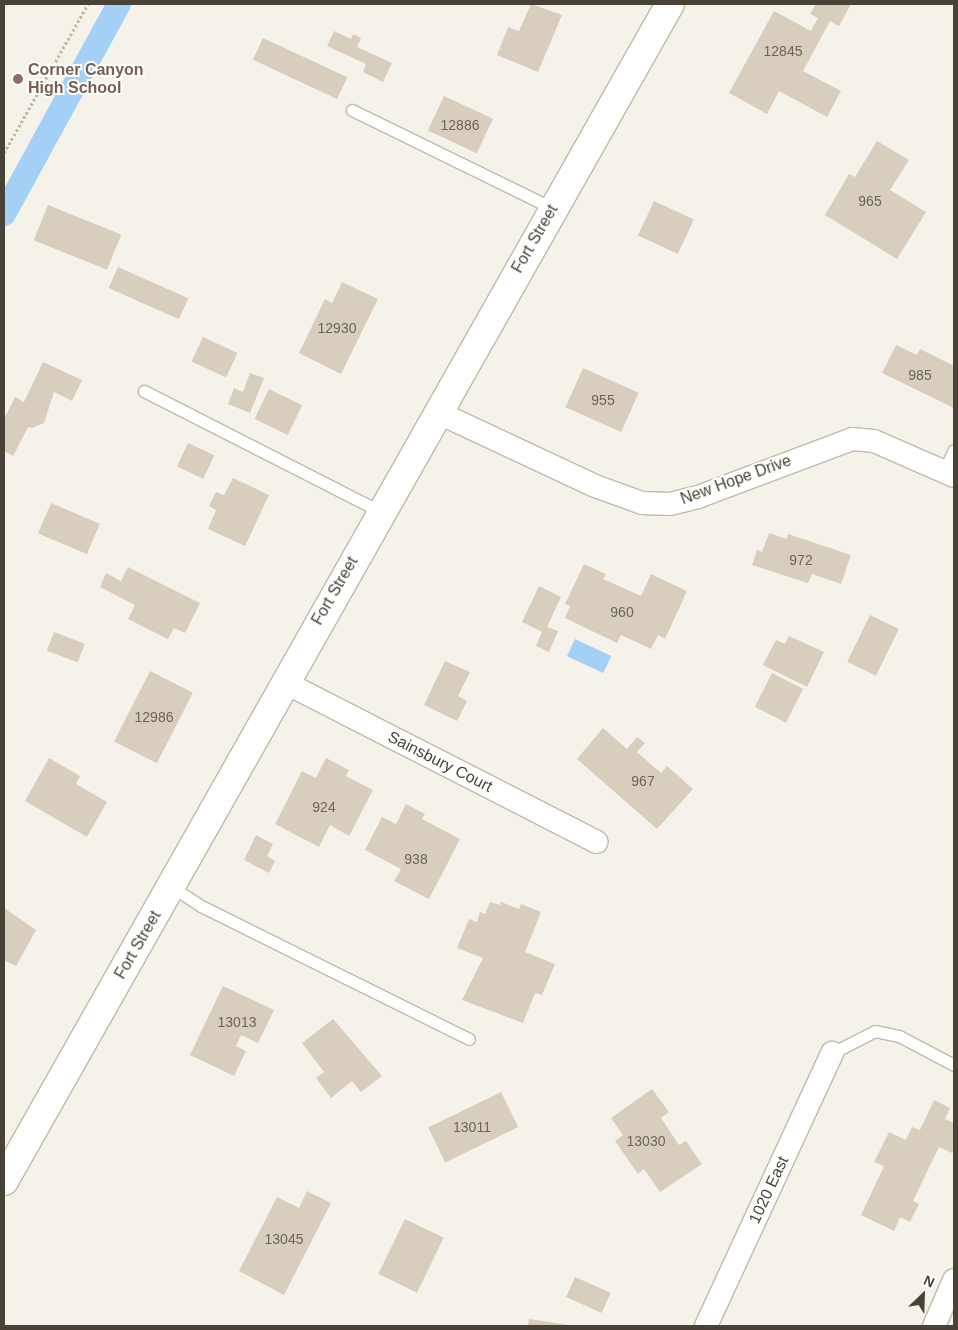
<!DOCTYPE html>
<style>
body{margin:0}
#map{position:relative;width:958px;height:1330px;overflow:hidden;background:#f5f2e9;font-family:Arial,sans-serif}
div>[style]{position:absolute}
.water>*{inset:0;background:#a3d0f4;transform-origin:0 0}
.canal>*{height:24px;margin:-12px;padding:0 12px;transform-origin:12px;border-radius:12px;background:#a3d0f4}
.building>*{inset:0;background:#d7cebe;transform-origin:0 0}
.path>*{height:3px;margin-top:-1.5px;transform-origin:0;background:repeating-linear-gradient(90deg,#c4b79b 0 2.5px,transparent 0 5px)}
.roads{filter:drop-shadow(1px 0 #c1baab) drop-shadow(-1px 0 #c1baab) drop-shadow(0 1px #c1baab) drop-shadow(0 -1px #c1baab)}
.service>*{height:11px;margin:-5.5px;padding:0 5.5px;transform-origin:5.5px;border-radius:5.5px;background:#fff}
.minor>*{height:22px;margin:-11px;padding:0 11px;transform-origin:11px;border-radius:11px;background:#fff}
.tertiary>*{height:28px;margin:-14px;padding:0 14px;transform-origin:14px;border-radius:14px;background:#fff}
.dots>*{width:14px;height:14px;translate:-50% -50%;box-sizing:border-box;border:2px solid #fff;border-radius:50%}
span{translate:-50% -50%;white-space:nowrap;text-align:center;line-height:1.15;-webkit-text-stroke:4px #fff;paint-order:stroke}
.number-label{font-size:14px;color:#6c6659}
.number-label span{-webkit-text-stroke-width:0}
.education-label{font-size:16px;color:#785e54;font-weight:700}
.left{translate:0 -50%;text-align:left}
.street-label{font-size:16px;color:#494337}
.frame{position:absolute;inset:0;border:5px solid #494337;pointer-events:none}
.north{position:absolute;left:898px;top:1270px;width:50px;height:50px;-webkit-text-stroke:4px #fff;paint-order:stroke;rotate:24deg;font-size:14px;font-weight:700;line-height:20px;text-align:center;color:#494337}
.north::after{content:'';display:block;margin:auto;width:18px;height:22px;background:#494337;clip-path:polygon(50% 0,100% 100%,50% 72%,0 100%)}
</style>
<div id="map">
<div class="water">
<div style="left:575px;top:639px;width:40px;height:19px;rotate:25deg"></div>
</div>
<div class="canal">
<div style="left:4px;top:214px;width:239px;rotate:-61.3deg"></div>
</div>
<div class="building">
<div style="clip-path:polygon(531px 4px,562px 15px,538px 72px,497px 55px,508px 27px,519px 31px)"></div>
<div style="clip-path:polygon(816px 4px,851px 4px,839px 26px,830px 21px,803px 71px,841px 91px,827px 117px,779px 91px,767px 114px,729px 93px,774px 11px,811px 31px,818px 18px,810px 14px)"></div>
<div style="clip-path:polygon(334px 31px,351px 39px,353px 34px,361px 38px,357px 47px,392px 63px,383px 82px,363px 72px,366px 64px,327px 46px)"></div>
<div style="left:263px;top:38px;width:93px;height:24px;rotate:25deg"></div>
<div style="left:444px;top:96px;width:54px;height:38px;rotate:25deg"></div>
<div style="clip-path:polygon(877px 141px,909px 160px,890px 190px,926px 212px,897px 259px,825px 215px,849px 174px,855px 177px)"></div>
<div style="left:654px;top:201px;width:44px;height:38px;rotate:25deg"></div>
<div style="left:48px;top:205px;width:79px;height:38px;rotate:22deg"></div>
<div style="left:118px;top:267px;width:77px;height:23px;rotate:24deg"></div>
<div style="clip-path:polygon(342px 282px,378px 299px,341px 374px,299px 353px,325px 299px,332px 303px)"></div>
<div style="left:203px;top:337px;width:38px;height:27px;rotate:25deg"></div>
<div style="clip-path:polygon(896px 345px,917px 355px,920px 349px,954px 366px,954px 408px,882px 373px)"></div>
<div style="clip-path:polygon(43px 362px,82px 380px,72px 401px,54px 392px,44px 423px,32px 428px,28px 427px,13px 456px,4px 451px,4px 419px,15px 397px,24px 402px)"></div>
<div style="left:583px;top:368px;width:61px;height:43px;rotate:24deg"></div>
<div style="clip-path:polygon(250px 373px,264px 378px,250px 413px,228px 404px,234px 388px,243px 392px)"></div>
<div style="left:269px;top:389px;width:37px;height:33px;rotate:26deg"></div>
<div style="left:188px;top:443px;width:29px;height:26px;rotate:25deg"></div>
<div style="clip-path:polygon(233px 478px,269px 495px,245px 546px,208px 529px,216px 510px,209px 506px,216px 492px,224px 495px)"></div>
<div style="left:51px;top:503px;width:53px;height:33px;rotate:23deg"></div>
<div style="clip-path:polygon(769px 533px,787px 539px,788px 534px,851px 555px,841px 584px,812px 574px,808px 583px,752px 565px,757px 550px,762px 552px)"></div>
<div style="clip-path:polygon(584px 564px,606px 574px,603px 579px,641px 596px,651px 574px,687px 591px,665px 639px,658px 635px,651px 649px,621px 635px,617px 643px,565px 618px,570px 606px,565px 604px)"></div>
<div style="clip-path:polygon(128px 567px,200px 603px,185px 633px,174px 628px,168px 639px,128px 619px,135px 605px,100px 587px,106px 573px,121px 581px)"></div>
<div style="clip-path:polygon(539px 586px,561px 597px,547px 627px,558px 631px,549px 652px,536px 646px,542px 632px,522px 622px)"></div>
<div style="left:870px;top:615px;width:32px;height:52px;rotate:26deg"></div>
<div style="left:54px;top:632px;width:33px;height:20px;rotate:21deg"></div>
<div style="clip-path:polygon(789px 636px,824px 652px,807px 687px,763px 665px,776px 640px,785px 644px)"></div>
<div style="clip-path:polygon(445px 661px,470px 672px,458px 696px,467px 701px,457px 721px,424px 705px)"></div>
<div style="left:150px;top:671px;width:48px;height:79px;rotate:27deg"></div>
<div style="left:772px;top:673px;width:35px;height:38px;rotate:27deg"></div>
<div style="clip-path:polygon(603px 728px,627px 749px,637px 737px,645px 743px,637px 752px,661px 773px,667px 766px,693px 789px,657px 829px,577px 759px)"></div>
<div style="clip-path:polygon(49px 758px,80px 776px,76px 784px,107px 802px,87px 837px,25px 801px)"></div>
<div style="clip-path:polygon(326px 758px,349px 770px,346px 776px,373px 790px,349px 836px,330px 825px,319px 847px,275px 824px,302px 771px,316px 778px)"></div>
<div style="clip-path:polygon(406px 804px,425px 814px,422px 819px,460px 839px,429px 899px,394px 881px,401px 869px,365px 850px,382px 817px,396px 824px)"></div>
<div style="clip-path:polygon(256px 835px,273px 844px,267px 856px,275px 861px,269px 873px,244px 860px)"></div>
<div style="clip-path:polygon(490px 902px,500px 905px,501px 902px,519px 909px,521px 904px,541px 912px,525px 952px,555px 964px,542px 995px,535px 993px,523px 1023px,462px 1000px,483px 958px,457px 948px,469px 919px,477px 922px,480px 912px,485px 914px)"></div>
<div style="clip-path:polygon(4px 908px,36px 930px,16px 966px,4px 960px)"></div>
<div style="clip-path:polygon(223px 986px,274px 1010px,258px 1043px,241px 1035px,236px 1046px,246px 1051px,234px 1076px,190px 1055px)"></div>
<div style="clip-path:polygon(333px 1019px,382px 1076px,361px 1092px,352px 1081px,331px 1098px,316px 1078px,324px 1072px,302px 1043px)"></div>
<div style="clip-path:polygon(652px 1089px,669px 1112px,661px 1118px,679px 1145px,686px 1141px,702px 1164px,660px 1192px,644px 1169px,638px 1174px,615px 1141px,623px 1135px,611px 1118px)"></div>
<div style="left:501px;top:1092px;width:39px;height:81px;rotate:64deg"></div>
<div style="clip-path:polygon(934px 1100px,950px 1108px,945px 1119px,954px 1123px,954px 1147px,952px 1153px,939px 1147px,913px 1201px,919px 1204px,910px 1222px,900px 1217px,894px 1231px,861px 1215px,884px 1166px,874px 1162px,889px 1132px,906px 1140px,912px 1127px,920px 1130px)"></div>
<div style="clip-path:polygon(307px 1191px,331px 1203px,284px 1295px,239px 1271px,277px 1197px,299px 1208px)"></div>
<div style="left:405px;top:1219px;width:43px;height:61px;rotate:26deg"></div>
<div style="left:575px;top:1277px;width:39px;height:22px;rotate:24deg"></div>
<div style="clip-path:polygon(529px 1319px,569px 1325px,569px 1326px,528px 1326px)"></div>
</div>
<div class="path">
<div style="left:4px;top:153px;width:171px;rotate:-60.6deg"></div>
</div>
<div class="roads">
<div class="service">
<div style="left:352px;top:110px;width:223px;rotate:26.1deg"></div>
<div style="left:144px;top:391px;width:265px;rotate:27deg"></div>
<div style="left:944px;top:471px;width:23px;rotate:-65deg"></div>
<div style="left:172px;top:887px;width:35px;rotate:33deg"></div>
<div style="left:201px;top:906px;width:299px;rotate:26.4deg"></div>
<div style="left:832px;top:1053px;width:48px;rotate:-27.1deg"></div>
<div style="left:875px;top:1031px;width:25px;rotate:12deg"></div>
<div style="left:899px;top:1036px;width:62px;rotate:27.8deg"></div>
</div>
<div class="minor">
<div style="left:437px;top:412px;width:174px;rotate:25.1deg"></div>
<div style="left:595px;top:486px;width:50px;rotate:19.9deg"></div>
<div style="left:642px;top:503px;width:28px;rotate:2deg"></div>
<div style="left:670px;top:504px;width:29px;rotate:-14deg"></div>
<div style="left:698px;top:497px;width:165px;rotate:-20.6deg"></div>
<div style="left:852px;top:439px;width:22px;rotate:5deg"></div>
<div style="left:874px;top:441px;width:87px;rotate:23.6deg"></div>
<div style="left:284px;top:682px;width:351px;rotate:27.1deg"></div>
<div style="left:706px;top:1326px;width:301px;rotate:-65.2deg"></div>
<div style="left:934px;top:1326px;width:50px;rotate:-66.5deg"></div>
</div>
<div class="tertiary">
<div style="left:4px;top:1181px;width:1352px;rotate:-60.5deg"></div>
</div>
</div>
<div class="dots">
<div style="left:18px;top:79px;background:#8d6e63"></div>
</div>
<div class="number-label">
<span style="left:783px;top:51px">12845</span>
<span style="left:460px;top:125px">12886</span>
<span style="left:870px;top:201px">965</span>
<span style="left:337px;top:328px">12930</span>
<span style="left:920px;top:375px">985</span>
<span style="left:603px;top:400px">955</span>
<span style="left:801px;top:560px">972</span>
<span style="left:622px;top:612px">960</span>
<span style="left:154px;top:717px">12986</span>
<span style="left:643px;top:781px">967</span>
<span style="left:324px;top:807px">924</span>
<span style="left:416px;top:859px">938</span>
<span style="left:237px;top:1022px">13013</span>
<span style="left:472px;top:1127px">13011</span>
<span style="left:646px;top:1141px">13030</span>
<span style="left:284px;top:1239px">13045</span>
</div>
<div class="education-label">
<span class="left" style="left:28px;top:79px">Corner Canyon<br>High School</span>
</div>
<div class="street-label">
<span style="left:535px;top:239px;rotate:-60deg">Fort Street</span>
<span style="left:736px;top:480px;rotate:-20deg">New Hope Drive</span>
<span style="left:335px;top:591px;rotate:-60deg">Fort Street</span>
<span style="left:440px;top:762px;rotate:27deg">Sainsbury Court</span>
<span style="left:138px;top:945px;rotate:-60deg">Fort Street</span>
<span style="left:769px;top:1190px;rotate:-65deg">1020 East</span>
</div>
<div class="frame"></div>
<div class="north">N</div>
</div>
